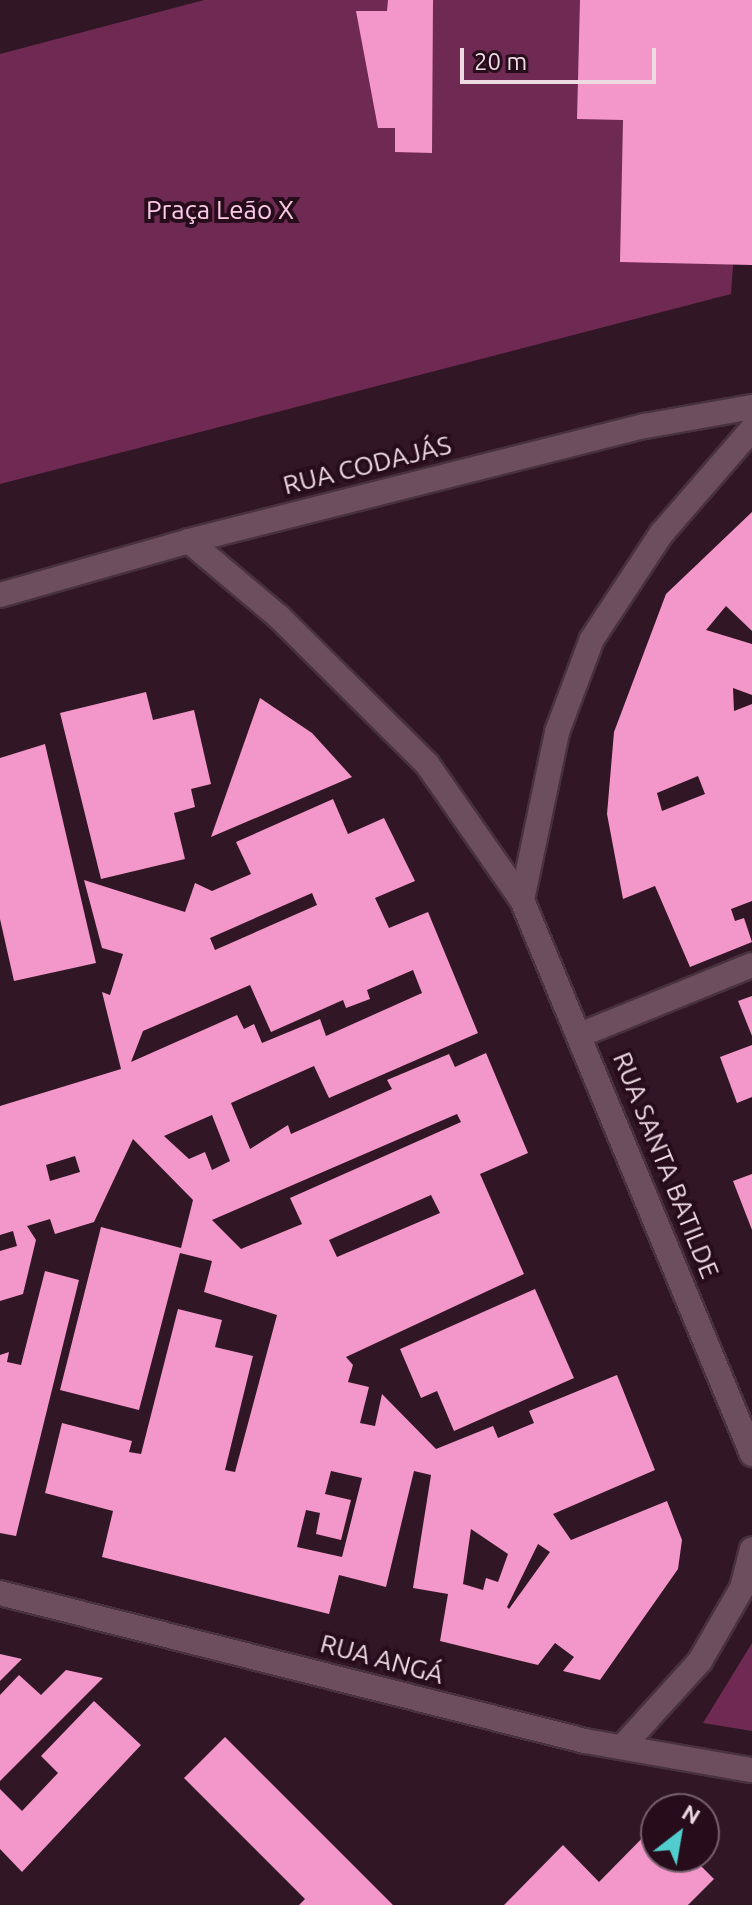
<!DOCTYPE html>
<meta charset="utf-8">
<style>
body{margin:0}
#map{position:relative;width:752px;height:1905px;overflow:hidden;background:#311625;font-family:Ubuntu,sans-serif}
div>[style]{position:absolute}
.green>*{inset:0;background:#6e2a53}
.building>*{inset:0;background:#f396c9}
.roads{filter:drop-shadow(2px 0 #47323d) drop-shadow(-2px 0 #47323d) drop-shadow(0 2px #47323d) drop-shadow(0 -2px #47323d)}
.lane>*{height:24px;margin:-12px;padding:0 12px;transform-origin:12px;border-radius:12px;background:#6d4e5e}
.street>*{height:24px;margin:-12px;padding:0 12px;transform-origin:12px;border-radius:12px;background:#6d4e5e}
.secondary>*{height:24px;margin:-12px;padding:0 12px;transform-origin:12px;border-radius:12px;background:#6d4e5e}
span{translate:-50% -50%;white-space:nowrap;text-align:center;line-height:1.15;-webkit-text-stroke:8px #270d1c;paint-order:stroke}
.park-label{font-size:26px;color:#facae3}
.street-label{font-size:26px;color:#eddae3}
.north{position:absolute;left:640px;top:1793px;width:80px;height:80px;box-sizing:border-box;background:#270d1c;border:2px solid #765f6c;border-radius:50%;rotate:31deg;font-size:22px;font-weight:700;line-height:32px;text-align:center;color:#eddae3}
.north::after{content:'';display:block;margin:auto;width:28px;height:36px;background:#52cdce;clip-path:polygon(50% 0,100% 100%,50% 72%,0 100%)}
.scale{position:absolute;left:460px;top:48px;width:196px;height:36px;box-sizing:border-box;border:4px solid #eddae3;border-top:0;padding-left:10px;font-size:24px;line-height:28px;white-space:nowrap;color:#eddae3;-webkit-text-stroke:6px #270d1c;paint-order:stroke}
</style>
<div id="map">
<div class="green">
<div style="clip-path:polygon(204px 0,752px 0,731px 294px,0 484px,0 54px)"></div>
<div style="clip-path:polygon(752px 1643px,752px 1731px,703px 1723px)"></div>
</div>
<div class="building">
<div style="clip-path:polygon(388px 0,433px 0,432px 153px,395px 152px,395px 128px,378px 128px,356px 11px,387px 11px)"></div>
<div style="clip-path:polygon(580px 0,752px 0,752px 265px,620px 262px,623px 120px,577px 119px)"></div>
<div style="clip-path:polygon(evenodd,752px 512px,752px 631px,726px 606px,706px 630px,752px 644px,752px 695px,733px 688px,734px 711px,752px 704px,752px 901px,731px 909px,735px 921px,744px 918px,752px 942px,690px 967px,655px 886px,623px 899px,607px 814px,614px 732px,666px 594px,752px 512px,698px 776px,705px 794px,662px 811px,657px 793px,698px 776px)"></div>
<div style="clip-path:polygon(146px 692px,153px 720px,194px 710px,211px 784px,191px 789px,195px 807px,174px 813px,185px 859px,101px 879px,60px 713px)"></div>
<div style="clip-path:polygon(260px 698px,312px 733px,352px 777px,211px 837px)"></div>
<div style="clip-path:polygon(45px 744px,96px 963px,14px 981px,0 919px,0 758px)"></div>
<div style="clip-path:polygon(evenodd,333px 799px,348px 834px,384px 818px,415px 881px,375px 898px,389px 928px,428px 912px,478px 1033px,329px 1098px,314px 1066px,231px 1103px,250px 1149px,288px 1125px,291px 1134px,392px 1089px,387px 1080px,449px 1054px,455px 1067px,486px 1053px,528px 1153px,480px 1174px,524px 1274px,346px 1357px,353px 1365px,348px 1382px,369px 1387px,360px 1423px,375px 1426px,382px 1394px,436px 1449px,493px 1426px,498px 1438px,534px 1423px,529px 1411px,617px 1375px,655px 1470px,553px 1514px,571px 1540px,667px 1501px,682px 1540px,678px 1569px,600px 1680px,563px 1671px,574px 1657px,555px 1643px,538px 1665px,440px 1641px,448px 1594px,413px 1588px,431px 1475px,414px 1471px,386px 1587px,339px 1575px,329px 1614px,102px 1557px,113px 1511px,45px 1493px,62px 1423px,132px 1441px,129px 1452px,141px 1454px,178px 1309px,222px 1320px,215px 1347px,253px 1356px,225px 1470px,235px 1472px,277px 1315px,204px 1292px,212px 1261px,180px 1253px,139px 1410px,60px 1390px,101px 1227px,181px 1248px,193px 1200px,133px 1139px,94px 1222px,55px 1234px,50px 1219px,27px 1226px,36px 1240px,23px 1294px,0 1301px,0 1251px,17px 1246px,13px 1231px,0 1235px,0 1106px,121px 1069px,102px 992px,110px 995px,123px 954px,102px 948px,84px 880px,185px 912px,195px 883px,212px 891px,251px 874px,236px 842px,333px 799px,312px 893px,317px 905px,215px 950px,210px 938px,312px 893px,333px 799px,413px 970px,422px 993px,326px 1036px,320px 1019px,262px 1043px,254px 1024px,244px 1029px,237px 1015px,131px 1062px,143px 1031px,250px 985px,271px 1032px,343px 1000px,346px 1008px,370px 999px,367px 990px,413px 970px,333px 799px,457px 1114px,461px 1122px,290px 1198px,302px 1224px,241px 1249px,212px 1220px,457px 1114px,333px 799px,212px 1115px,230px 1161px,212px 1170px,205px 1152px,189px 1159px,164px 1136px,212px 1115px,333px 799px,75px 1156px,80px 1172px,50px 1181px,46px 1165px,75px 1156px,333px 799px,431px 1195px,440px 1213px,337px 1257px,329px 1240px,431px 1195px,333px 799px,331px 1471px,362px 1478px,342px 1557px,297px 1547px,306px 1510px,320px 1513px,316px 1534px,341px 1540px,351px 1500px,325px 1494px,331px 1471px,333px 799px,471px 1529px,508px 1554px,498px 1582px,486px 1578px,483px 1590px,463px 1584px,471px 1529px,333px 799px,538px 1544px,550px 1552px,509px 1609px,507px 1607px,538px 1544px)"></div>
<div style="clip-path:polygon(752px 996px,752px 1036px,738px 1001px)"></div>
<div style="clip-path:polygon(752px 1045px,752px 1097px,737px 1103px,720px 1057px)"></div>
<div style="clip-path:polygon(752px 1174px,752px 1230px,733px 1181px)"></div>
<div style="clip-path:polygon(45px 1271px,79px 1280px,16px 1536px,0 1533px,0 1355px,9px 1352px,7px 1362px,21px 1365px)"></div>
<div style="clip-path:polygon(535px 1289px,574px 1378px,454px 1431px,437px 1391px,421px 1398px,400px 1349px)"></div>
<div style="clip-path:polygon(0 1654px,22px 1659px,0 1681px)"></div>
<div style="clip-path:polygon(66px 1670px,103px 1678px,0 1781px,0 1695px,19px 1675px,41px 1695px)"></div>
<div style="clip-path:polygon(94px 1701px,141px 1745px,22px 1872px,0 1849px,0 1789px,22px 1811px,58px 1773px,41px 1756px)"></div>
<div style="clip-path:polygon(225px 1737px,393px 1905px,299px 1905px,305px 1899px,184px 1778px)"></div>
<div style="clip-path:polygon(656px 1824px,656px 1857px,692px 1857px,714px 1879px,688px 1905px,504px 1905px,563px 1845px,599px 1882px)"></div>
</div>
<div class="roads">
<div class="lane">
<div style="left:582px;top:1034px;width:183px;rotate:-22.1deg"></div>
</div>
<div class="street">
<div style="left:189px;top:541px;width:470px;rotate:-14.2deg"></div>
<div style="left:645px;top:426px;width:109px;rotate:-10.1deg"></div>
<div style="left:522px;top:900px;width:172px;rotate:-78.2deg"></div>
<div style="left:557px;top:732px;width:99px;rotate:-69.4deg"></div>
<div style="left:592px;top:639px;width:127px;rotate:-56.6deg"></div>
<div style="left:662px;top:533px;width:138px;rotate:-49.1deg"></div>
</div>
<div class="secondary">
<div style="left:0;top:595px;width:197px;rotate:-15.9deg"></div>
<div style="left:189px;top:541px;width:118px;rotate:40.2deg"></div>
<div style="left:279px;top:617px;width:209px;rotate:44.8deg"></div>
<div style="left:427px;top:764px;width:166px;rotate:55.1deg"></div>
<div style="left:522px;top:900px;width:600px;rotate:67.45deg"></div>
<div style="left:0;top:1593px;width:603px;rotate:14.2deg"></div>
<div style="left:585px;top:1741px;width:169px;rotate:9.9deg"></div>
<div style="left:623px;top:1746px;width:115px;rotate:-47.8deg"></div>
<div style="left:700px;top:1661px;width:84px;rotate:-60.1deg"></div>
<div style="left:742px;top:1588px;width:40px;rotate:-75.6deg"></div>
</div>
</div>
<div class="park-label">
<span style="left:220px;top:210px">Praça Leão X</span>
</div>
<div class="street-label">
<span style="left:367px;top:465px;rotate:-14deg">RUA CODAJÁS</span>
<span style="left:666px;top:1165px;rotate:68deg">RUA SANTA BATILDE</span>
<span style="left:382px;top:1659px;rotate:15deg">RUA ANGÁ</span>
</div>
<div class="north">N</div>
<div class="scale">20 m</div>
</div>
